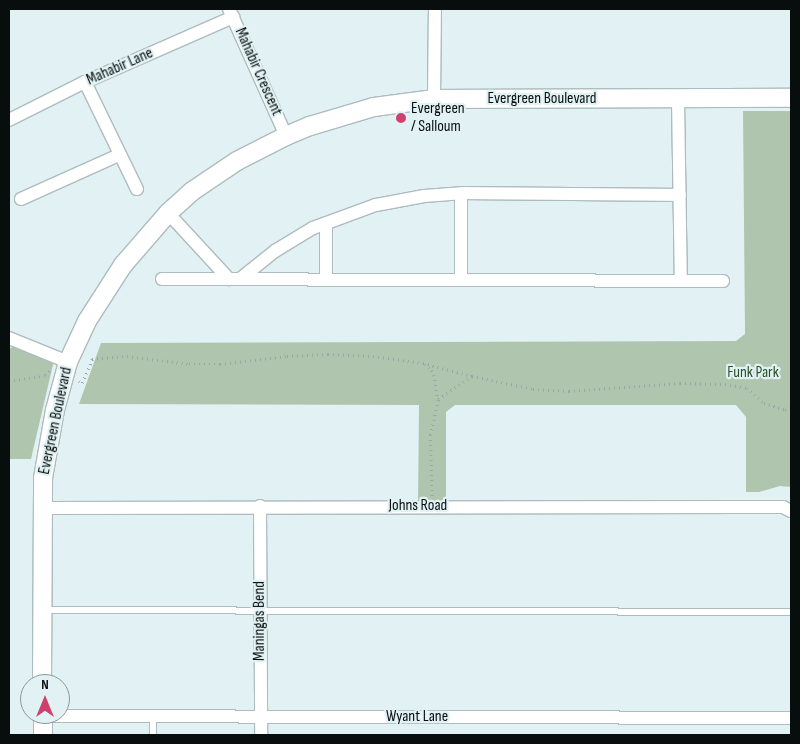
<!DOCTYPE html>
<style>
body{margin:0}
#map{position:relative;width:800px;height:744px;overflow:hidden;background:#e2f2f4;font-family:"Sofia Sans Condensed",sans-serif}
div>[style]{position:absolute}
.green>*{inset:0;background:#b0c5ae}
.path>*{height:2.5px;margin-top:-1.25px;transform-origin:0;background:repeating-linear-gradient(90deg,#99a6a7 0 1px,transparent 0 5px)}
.roads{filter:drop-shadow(1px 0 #adbcbe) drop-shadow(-1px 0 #adbcbe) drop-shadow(0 1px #adbcbe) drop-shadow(0 -1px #adbcbe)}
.lane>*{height:6px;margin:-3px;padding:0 3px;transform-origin:3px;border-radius:3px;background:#fff}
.street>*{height:12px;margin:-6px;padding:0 6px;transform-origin:6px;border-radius:6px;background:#fff}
.secondary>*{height:18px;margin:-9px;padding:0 9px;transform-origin:9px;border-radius:9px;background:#fff}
.dots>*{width:14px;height:14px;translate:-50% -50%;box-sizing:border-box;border:2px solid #e2f2f4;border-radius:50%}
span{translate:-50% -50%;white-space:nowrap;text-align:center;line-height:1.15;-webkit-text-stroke:4.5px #e2f2f4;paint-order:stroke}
.street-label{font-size:16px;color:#080d0e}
.poi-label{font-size:16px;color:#080d0e}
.left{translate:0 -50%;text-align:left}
.park-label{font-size:16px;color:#295127}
.frame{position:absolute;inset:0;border:10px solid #080d0e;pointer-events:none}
.north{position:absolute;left:20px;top:674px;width:50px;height:50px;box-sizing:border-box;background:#e2f2f4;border:1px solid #8b9698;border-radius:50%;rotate:0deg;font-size:14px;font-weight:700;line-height:20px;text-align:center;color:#080d0e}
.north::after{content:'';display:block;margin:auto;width:18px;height:22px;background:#ce416d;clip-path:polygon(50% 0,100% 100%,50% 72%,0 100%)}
</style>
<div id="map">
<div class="green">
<div style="clip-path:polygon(743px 111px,791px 111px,791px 487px,780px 486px,759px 492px,746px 492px,746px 417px,736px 405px,455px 405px,446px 412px,446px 506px,418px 505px,419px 405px,79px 404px,101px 343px,736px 341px,745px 334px)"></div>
<div style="clip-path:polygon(19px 343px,55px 356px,31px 459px,9px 459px,9px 349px)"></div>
</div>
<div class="path">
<div style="left:425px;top:364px;width:9px;rotate:41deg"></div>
<div style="left:432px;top:370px;width:5px;rotate:68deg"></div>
<div style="left:434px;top:375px;width:24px;rotate:81deg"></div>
<div style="left:9px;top:381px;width:36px;rotate:-9deg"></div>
<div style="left:45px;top:375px;width:6px;rotate:-39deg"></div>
<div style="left:79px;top:381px;width:4px;rotate:34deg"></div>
<div style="left:82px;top:383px;width:26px;rotate:-67deg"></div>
<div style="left:92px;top:359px;width:35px;rotate:-5deg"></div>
<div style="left:127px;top:356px;width:63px;rotate:7.4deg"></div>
<div style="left:189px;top:364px;width:31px"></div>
<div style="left:220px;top:364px;width:67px;rotate:-6.8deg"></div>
<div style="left:287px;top:356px;width:41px;rotate:-2.8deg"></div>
<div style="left:328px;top:354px;width:45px;rotate:2.5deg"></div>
<div style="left:373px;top:356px;width:50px;rotate:8deg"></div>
<div style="left:423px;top:363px;width:51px;rotate:14.9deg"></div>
<div style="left:432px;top:496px;width:61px;rotate:-91.9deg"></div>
<div style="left:430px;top:435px;width:37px;rotate:-77deg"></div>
<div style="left:438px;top:399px;width:41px;rotate:-34.1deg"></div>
<div style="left:472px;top:376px;width:62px;rotate:12deg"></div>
<div style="left:533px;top:389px;width:36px;rotate:3deg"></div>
<div style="left:569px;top:391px;width:111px;rotate:-4.1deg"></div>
<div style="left:680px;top:383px;width:45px;rotate:1.3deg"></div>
<div style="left:725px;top:384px;width:22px;rotate:10deg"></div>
<div style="left:747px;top:388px;width:23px;rotate:41deg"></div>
<div style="left:764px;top:403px;width:22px;rotate:18deg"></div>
<div style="left:785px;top:410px;width:6px;rotate:-18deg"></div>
</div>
<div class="roads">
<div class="lane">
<div style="left:43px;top:610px;width:748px;rotate:0.15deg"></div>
<div style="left:153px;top:717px;width:18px;rotate:90deg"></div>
</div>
<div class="street">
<div style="left:229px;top:9px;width:139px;rotate:65.8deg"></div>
<div style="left:85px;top:82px;width:119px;rotate:64.1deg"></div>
<div style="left:434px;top:99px;width:90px;rotate:-89.4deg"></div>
<div style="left:678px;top:99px;width:182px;rotate:89.1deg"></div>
<div style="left:9px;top:120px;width:85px;rotate:-26.6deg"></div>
<div style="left:85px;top:82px;width:162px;rotate:-23.7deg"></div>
<div style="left:21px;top:199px;width:107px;rotate:-24.2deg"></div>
<div style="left:168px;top:213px;width:90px;rotate:47.3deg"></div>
<div style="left:326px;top:223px;width:56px;rotate:90deg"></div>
<div style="left:162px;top:279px;width:561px;rotate:0.2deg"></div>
<div style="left:240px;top:279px;width:45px;rotate:-38.7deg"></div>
<div style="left:275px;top:251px;width:44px;rotate:-31.2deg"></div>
<div style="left:313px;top:228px;width:67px;rotate:-20.1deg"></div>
<div style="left:376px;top:205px;width:49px;rotate:-10.6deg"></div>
<div style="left:424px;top:196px;width:40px;rotate:-4.3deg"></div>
<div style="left:464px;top:193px;width:216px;rotate:0.5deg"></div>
<div style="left:461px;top:280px;width:86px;rotate:-90deg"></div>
<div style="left:9px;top:338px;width:64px;rotate:22.1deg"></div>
<div style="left:260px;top:506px;width:229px;rotate:89.7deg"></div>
<div style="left:44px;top:508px;width:702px;rotate:-0.08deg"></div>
<div style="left:746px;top:507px;width:37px"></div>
<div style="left:783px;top:507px;width:9px;rotate:27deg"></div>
<div style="left:43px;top:716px;width:748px;rotate:0.15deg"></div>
</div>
<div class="secondary">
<div style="left:42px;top:684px;width:206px;rotate:-89.7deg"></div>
<div style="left:43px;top:478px;width:69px;rotate:-80deg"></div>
<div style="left:55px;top:410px;width:50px;rotate:-74.8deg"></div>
<div style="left:68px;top:362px;width:45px;rotate:-65.1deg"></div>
<div style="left:87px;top:321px;width:67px;rotate:-57.3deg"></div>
<div style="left:123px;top:265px;width:69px;rotate:-49.1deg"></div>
<div style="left:168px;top:213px;width:31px;rotate:-42deg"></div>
<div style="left:191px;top:192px;width:55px;rotate:-34deg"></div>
<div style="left:237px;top:161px;width:55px;rotate:-27deg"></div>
<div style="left:286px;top:136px;width:26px;rotate:-23deg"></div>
<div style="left:310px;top:126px;width:67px;rotate:-16.5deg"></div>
<div style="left:374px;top:107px;width:61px;rotate:-7.6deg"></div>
<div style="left:434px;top:99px;width:357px;rotate:-0.2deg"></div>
<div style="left:43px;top:714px;width:21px;rotate:90deg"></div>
</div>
</div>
<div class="dots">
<div style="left:401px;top:118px;background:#ce416d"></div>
</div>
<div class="street-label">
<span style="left:120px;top:67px;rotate:-24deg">Mahabir Lane</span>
<span style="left:258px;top:72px;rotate:66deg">Mahabir Crescent</span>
<span style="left:542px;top:99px">Evergreen Boulevard</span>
<span style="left:56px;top:421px;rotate:-78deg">Evergreen Boulevard</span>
<span style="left:418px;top:506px">Johns Road</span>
<span style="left:260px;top:621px;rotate:-90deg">Maningas Bend</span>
<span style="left:417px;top:717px">Wyant Lane</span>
</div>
<div class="poi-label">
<span class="left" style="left:411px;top:118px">Evergreen<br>/ Salloum</span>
</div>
<div class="park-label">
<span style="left:753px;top:373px">Funk Park</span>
</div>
<div class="frame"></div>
<div class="north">N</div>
</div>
